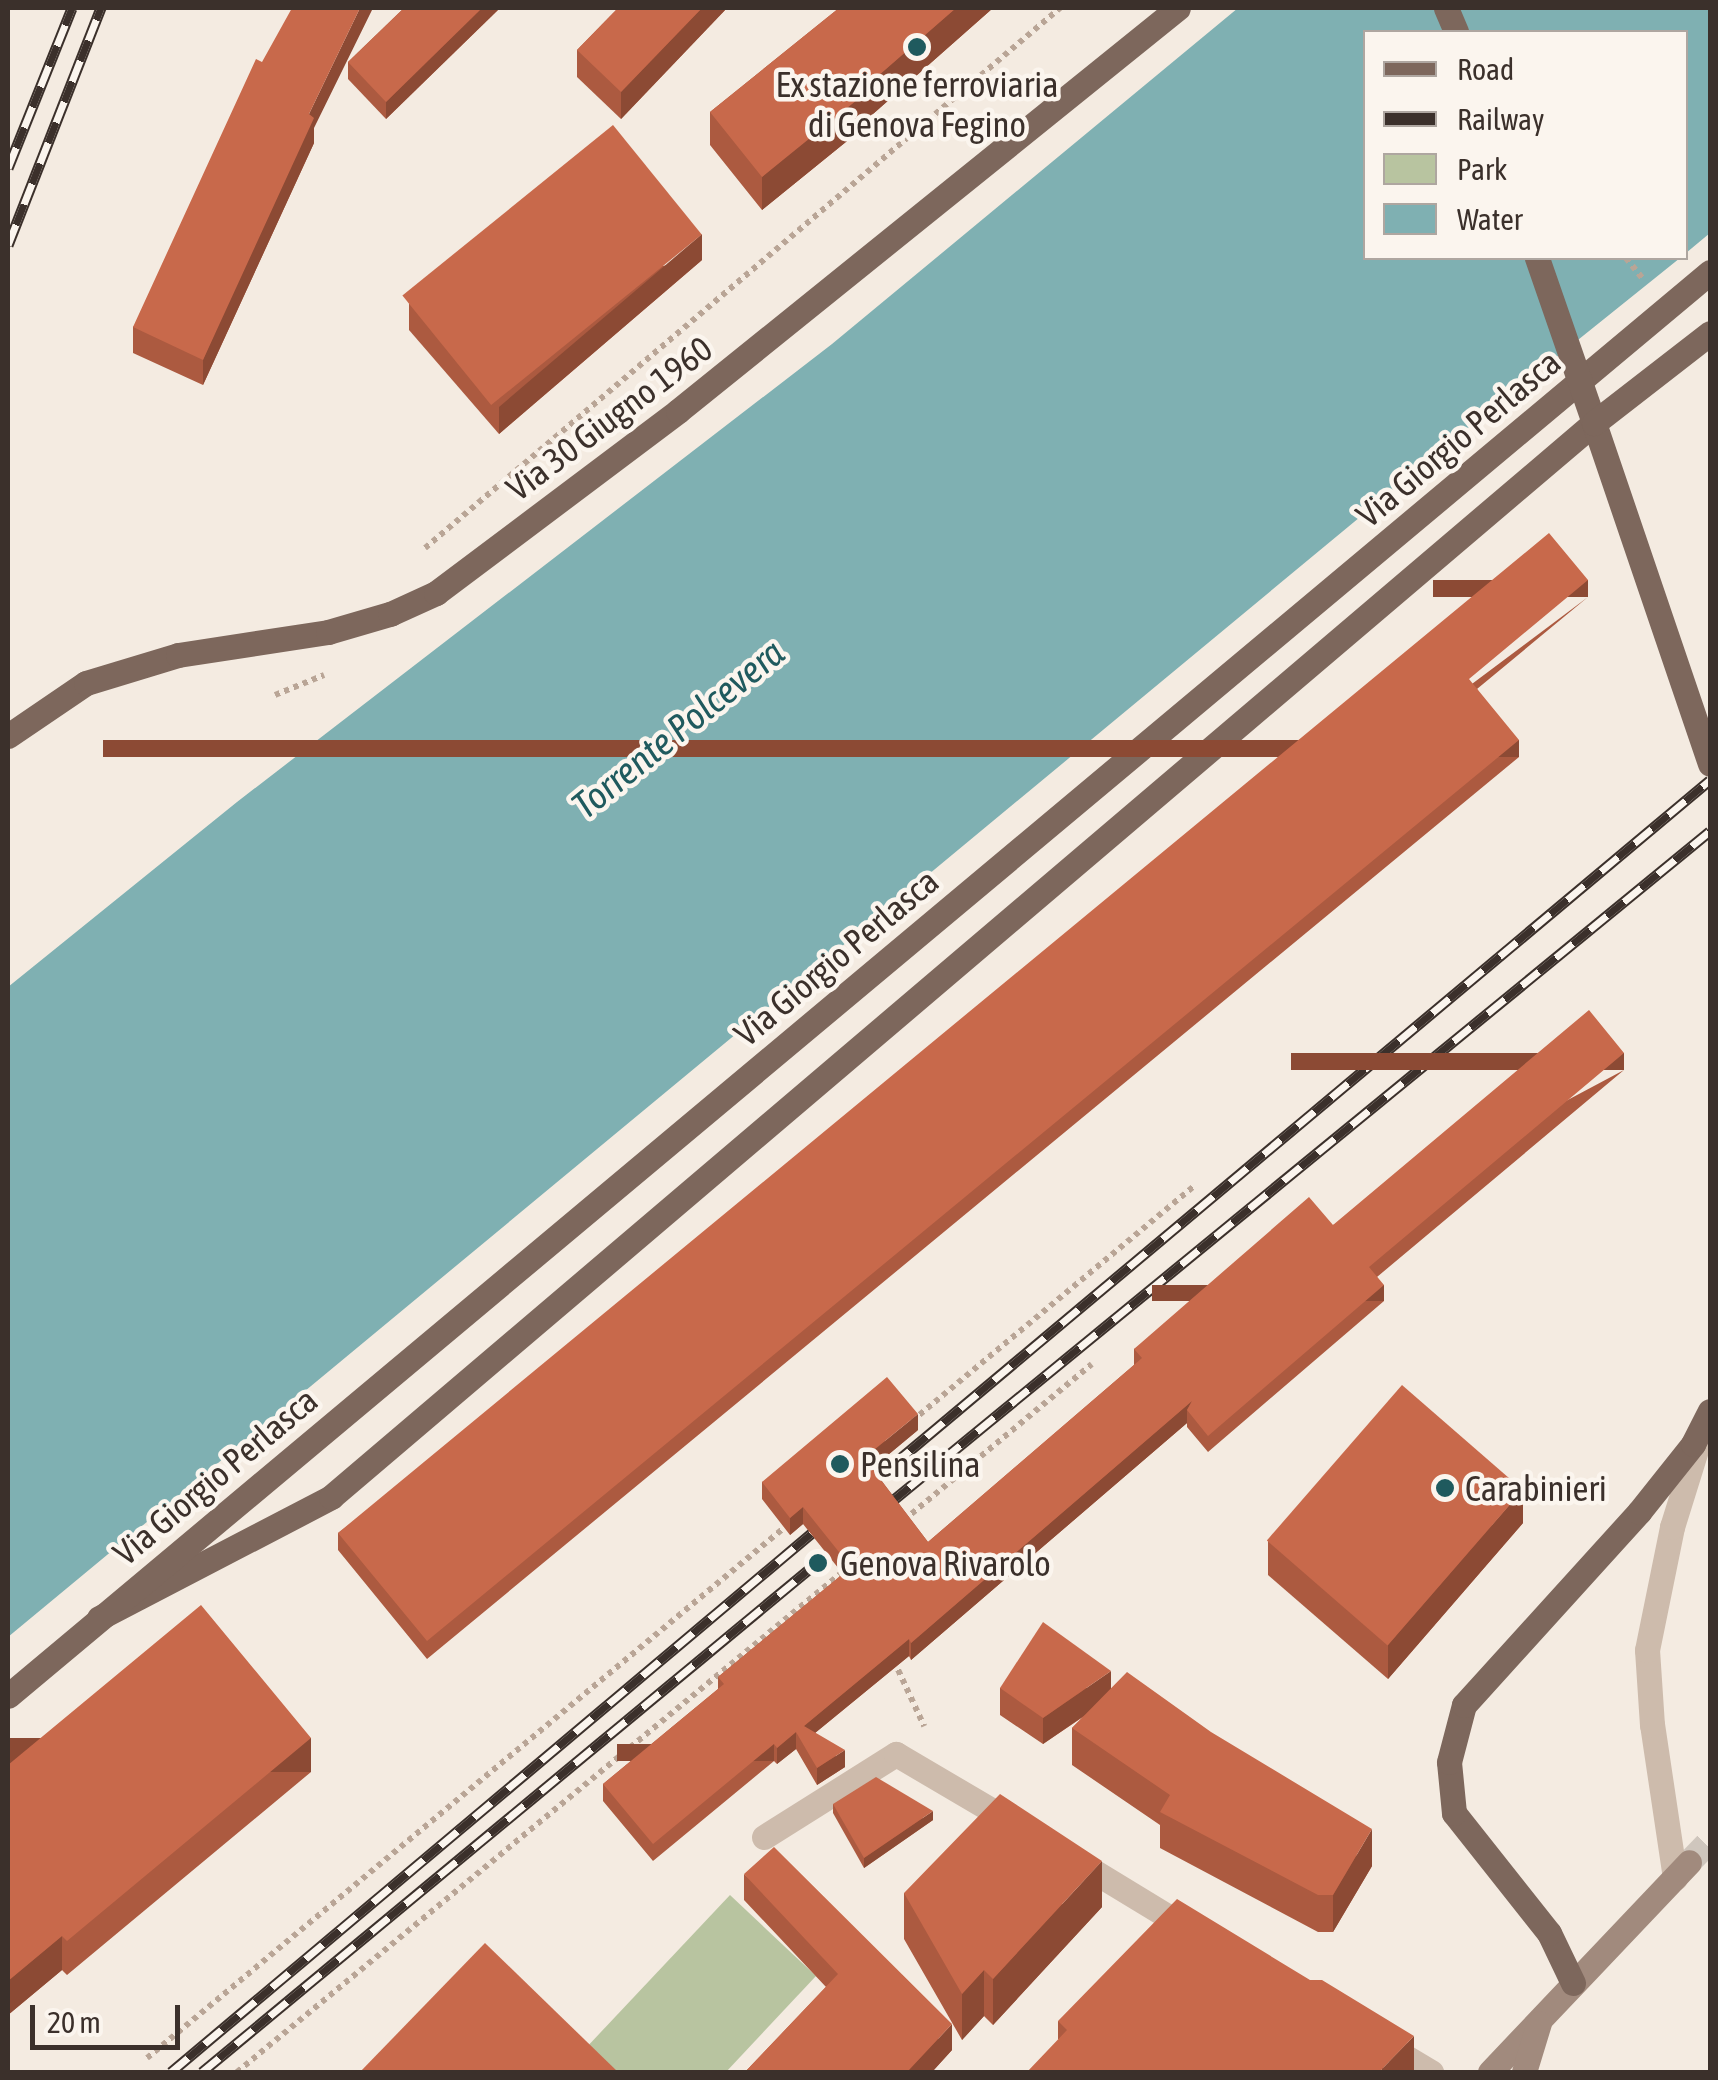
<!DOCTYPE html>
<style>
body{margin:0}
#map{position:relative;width:1718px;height:2080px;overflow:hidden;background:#f4ebe1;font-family:"Asap Condensed",sans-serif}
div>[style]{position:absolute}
.green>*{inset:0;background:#b8c4a0}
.water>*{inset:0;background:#7fb0b2}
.secondary-tunnel>*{height:25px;margin-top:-12.5px;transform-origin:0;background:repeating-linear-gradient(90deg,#cfc6bd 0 25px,transparent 0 37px)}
.path>*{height:6px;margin-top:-3px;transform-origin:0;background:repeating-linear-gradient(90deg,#b9a596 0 5px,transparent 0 10px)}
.minor>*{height:25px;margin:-12.5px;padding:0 12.5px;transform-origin:12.5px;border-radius:12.5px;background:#cdbbac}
.secondary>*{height:25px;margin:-12.5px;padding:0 12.5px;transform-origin:12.5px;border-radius:12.5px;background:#a18a7d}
.primary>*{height:25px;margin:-12.5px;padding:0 12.5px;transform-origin:12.5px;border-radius:12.5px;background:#7d675c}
.rail>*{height:11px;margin-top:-5.5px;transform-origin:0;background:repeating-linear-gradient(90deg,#fbf5ee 0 22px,#3b302b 0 44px);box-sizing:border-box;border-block:2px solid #3b302b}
.primary-bridge>*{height:25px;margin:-12.5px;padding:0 12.5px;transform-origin:12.5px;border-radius:12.5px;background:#7d675c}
.wall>*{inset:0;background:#ac5a40}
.shaded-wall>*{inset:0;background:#8c4a34;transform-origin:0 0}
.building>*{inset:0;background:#c8694b;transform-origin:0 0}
.dots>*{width:28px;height:28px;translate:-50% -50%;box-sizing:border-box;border:5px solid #fbf5ee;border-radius:50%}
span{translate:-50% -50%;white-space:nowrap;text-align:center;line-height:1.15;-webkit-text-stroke:9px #fbf5ee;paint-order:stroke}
.poi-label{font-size:35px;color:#3b302b}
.left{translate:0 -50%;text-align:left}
.street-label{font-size:35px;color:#3b302b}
.water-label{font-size:38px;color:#1f5a5e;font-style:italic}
.frame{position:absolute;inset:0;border:10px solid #3b302b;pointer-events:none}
.legend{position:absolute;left:1363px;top:30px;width:325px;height:230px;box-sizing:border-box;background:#fbf5ee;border:2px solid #aea6a0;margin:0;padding:12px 18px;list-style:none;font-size:30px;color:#3b302b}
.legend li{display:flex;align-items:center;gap:20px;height:50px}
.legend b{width:50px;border:2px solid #aea6a0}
.scale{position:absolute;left:30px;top:2005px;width:150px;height:45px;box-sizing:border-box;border:5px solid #3b302b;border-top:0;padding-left:12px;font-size:30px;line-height:35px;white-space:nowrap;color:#3b302b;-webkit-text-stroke:8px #fbf5ee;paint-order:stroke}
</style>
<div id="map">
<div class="green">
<div style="clip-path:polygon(730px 1895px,816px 1976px,726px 2072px,608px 2072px,584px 2050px)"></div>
</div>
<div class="water">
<div style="clip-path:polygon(1238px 8px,1710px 8px,1710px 233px,1686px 253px,1686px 32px,1366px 32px,1366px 258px,1680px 258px,1447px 445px,8px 1637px,8px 987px,237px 802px,832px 344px)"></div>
</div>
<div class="secondary-tunnel">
<div style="left:1689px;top:1862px;width:30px;rotate:-46deg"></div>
</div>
<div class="path">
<div style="left:1626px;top:258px;width:28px;rotate:51deg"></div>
<div style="left:425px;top:548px;width:834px;rotate:-40.38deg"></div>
<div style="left:275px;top:695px;width:53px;rotate:-22.2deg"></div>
<div style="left:912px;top:1421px;width:368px;rotate:-39.8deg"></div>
<div style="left:904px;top:1520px;width:244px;rotate:-39.7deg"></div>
<div style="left:894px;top:1661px;width:72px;rotate:65.2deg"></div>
<div style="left:147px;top:2058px;width:838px;rotate:-39.77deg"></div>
<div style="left:237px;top:2072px;width:788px;rotate:-39.55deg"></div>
</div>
<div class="minor">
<div style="left:764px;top:1837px;width:156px;rotate:-32.2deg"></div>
<div style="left:896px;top:1754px;width:138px;rotate:30.5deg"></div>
<div style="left:1075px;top:1860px;width:135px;rotate:31.3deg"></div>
<div style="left:1675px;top:1878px;width:155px;rotate:-98.5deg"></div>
<div style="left:1652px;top:1725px;width:75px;rotate:-93.8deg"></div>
<div style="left:1647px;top:1650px;width:126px;rotate:-78.5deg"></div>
<div style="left:1672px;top:1527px;width:94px;rotate:-72.7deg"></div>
<div style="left:1384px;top:2044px;width:55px;rotate:30.8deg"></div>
</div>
<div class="secondary">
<div style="left:1490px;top:2072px;width:289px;rotate:-46.5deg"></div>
<div style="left:1524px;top:2072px;width:51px;rotate:-73deg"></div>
</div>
<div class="primary">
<div style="left:1446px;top:8px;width:26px;rotate:67deg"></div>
<div style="left:8px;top:736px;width:94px;rotate:-34.2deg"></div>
<div style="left:86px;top:683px;width:96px;rotate:-16.9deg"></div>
<div style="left:178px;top:655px;width:152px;rotate:-8.7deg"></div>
<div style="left:328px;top:632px;width:65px;rotate:-16.2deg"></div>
<div style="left:390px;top:614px;width:51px;rotate:-24.5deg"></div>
<div style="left:436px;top:593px;width:303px;rotate:-36.9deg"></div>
<div style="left:678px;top:411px;width:642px;rotate:-38.87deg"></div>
<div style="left:99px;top:1618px;width:262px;rotate:-27.5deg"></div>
<div style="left:331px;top:1497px;width:1658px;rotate:-40.38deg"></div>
<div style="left:1594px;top:423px;width:360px;rotate:71.2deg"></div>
<div style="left:8px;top:1696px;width:2219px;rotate:-39.92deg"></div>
<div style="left:1573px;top:1983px;width:55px;rotate:-115.6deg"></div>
<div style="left:1549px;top:1933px;width:153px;rotate:-128.4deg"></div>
<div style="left:1454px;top:1813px;width:51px;rotate:-95.6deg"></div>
<div style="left:1449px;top:1762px;width:59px;rotate:-75.3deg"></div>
<div style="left:1464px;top:1705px;width:261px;rotate:-47.8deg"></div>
</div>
<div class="rail">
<div style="left:8px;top:168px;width:172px;rotate:-68.2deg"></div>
<div style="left:8px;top:245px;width:255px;rotate:-68.6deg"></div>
<div style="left:859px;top:1493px;width:1110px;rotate:-39.96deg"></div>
<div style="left:875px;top:1515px;width:1079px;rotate:-39.32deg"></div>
<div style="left:171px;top:2072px;width:864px;rotate:-40.07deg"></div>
<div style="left:202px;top:2072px;width:839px;rotate:-39.63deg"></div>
</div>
<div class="primary-bridge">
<div style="left:1537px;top:258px;width:175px;rotate:70.9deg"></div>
<div style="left:1594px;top:423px;width:147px;rotate:-37.8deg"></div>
<div style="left:1639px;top:1512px;width:87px;rotate:-51.5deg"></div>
<div style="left:1693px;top:1444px;width:37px;rotate:-63deg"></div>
</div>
<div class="wall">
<div style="clip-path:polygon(404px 8px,500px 8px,386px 119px,348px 79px,348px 62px)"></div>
<div style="clip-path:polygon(618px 8px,727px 8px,621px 119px,577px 77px,577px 50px)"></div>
<div style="clip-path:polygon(839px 8px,993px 8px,873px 114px,873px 120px,762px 210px,710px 145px,710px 112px)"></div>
<div style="clip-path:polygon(314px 128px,314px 143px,203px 385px,133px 353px,133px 327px)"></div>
<div style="clip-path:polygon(702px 260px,499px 434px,409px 330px,409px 304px)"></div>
<div style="clip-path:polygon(1588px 597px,1477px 689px,1519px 757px,427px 1659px,338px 1550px,338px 1533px)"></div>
<div style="clip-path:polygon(1624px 1070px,1377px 1277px,1384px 1301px,1208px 1452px,1187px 1427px,1187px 1423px,911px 1660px,909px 1656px,815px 1733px,845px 1767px,817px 1785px,796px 1749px,777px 1764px,774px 1761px,653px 1861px,603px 1801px,603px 1784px,718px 1689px,718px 1677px,843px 1574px,803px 1524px,790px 1535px,762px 1499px,762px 1482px,918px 1430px,872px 1468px,928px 1542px,1134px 1365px,1134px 1349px,1333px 1225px)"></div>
<div style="clip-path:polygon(1523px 1523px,1388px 1679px,1268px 1575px,1268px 1541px)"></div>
<div style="clip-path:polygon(1000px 1688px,1111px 1688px,1372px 1866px,1333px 1932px,1318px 1932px,1160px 1848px,1160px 1825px,1072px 1765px,1072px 1728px,1083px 1717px,1043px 1744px,1000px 1715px)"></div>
<div style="clip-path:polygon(8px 1765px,311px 1772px,67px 1975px,62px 1970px,8px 2015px)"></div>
<div style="clip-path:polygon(833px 1804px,933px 1820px,864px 1868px,833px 1813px)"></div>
<div style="clip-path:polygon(744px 1874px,952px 2050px,932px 2072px,745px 2072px,826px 1987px,744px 1900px)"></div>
<div style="clip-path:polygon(904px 1893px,1102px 1907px,993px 2025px,984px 2016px,962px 2040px,904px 1939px)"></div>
<div style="clip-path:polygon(1058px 2021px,1414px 2072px,1058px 2039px)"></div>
</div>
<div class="shaded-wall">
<div style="clip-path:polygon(360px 8px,373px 8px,314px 128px,314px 143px,203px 385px,203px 360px,309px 114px)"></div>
<div style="clip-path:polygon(482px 8px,500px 8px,386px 119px,386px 102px)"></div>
<div style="clip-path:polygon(702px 8px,727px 8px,621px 119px,621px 92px)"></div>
<div style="clip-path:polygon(956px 8px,993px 8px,873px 114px,873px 120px,762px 210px,762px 177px)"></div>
<div style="clip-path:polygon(702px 234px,702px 260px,499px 434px,499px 407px)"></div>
<div style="left:1588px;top:580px;width:17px;height:155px;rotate:90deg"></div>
<div style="left:1519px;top:740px;width:17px;height:1416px;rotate:90deg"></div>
<div style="left:1624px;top:1053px;width:17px;height:333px;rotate:90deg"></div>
<div style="left:1384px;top:1285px;width:16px;height:232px;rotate:90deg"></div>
<div style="clip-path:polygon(1192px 1401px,1187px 1410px,1187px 1423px,911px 1660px,911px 1643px)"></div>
<div style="clip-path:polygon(918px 1414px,918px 1430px,864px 1475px,864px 1458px)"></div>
<div style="clip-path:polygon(1523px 1489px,1523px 1523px,1388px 1679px,1388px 1645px)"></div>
<div style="clip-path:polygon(803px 1507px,803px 1524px,790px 1535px,790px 1518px)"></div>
<div style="clip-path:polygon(909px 1639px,909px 1656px,804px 1742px,804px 1726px)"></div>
<div style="clip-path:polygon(1111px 1671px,1111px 1697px,1043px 1744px,1043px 1718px)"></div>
<div style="clip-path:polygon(796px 1732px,796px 1749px,777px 1764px,777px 1748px)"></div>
<div style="left:311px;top:1738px;width:34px;height:317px;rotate:90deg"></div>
<div style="left:774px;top:1744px;width:17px;height:157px;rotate:90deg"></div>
<div style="clip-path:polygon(845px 1750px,845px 1767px,817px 1785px,817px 1768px)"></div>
<div style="clip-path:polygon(933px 1811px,933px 1820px,864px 1868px,864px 1858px)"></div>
<div style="clip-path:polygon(1372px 1829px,1372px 1866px,1333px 1932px,1333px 1895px)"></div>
<div style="clip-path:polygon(1102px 1861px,1102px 1907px,993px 2025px,993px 1979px)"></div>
<div style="clip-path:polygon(62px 1936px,62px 1970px,8px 2015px,8px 1981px)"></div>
<div style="clip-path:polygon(984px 1970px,984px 2016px,962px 2040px,962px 1994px)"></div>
<div style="clip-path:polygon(952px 2024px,952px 2050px,932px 2072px,907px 2072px)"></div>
<div style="clip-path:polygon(1414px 2036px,1414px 2072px,1379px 2072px)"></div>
</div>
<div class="building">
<div style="clip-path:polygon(292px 8px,360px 8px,309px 114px,314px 118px,203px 360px,133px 327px,256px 59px,262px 62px)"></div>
<div style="clip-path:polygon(404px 8px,482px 8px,386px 102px,348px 62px)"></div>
<div style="clip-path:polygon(618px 8px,702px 8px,621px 92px,577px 50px)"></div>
<div style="clip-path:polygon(839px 8px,956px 8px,870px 83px,873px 87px,762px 177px,710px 112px)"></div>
<div style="left:613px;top:125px;width:141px;height:271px;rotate:51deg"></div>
<div style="clip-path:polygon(1549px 533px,1588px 580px,1469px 679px,1519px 740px,427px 1641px,338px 1533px)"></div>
<div style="clip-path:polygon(1589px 1010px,1624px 1053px,1369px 1267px,1384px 1285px,1208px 1436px,1187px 1410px,1192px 1401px,911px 1643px,909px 1639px,804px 1726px,845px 1750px,817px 1768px,796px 1732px,777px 1748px,774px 1744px,653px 1844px,603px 1784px,724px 1684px,718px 1677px,851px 1567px,803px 1507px,790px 1518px,762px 1482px,887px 1377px,918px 1414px,864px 1458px,928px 1542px,1142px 1358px,1134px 1349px,1309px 1197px,1333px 1225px)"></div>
<div style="left:1402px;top:1385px;width:160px;height:206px;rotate:41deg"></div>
<div style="clip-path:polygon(201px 1605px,311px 1738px,67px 1941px,62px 1936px,8px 1981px,8px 1765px)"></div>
<div style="clip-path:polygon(1043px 1622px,1111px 1671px,1043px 1718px,1000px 1688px)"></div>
<div style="clip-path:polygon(1127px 1672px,1211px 1732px,1372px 1829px,1333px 1895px,1318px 1895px,1160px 1812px,1170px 1795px,1072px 1728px)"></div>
<div style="clip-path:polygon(876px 1777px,933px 1811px,864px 1858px,833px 1804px)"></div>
<div style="clip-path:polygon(1000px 1794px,1102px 1861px,993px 1979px,984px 1970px,962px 1994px,904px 1893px)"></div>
<div style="clip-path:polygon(774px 1847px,952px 2024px,907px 2072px,745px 2072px,838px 1974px,744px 1874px)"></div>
<div style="clip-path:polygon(1177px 1899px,1310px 1980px,1322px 1980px,1414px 2036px,1379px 2072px,1027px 2072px,1067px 2030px,1058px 2021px)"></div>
<div style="clip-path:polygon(485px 1943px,618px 2072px,360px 2072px)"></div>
</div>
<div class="dots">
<div style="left:917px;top:47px;background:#1f5a5e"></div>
<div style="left:840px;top:1464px;background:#1f5a5e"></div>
<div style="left:1445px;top:1488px;background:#1f5a5e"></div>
<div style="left:818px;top:1563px;background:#1f5a5e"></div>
</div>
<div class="poi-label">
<span style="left:917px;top:104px">Ex stazione ferroviaria<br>di Genova Fegino</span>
<span class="left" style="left:860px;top:1464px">Pensilina</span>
<span class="left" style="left:1465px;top:1488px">Carabinieri</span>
<span class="left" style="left:840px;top:1563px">Genova Rivarolo</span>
</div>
<div class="street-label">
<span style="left:609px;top:418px;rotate:-37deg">Via 30 Giugno 1960</span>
<span style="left:1458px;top:438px;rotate:-40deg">Via Giorgio Perlasca</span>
<span style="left:836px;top:957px;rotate:-40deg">Via Giorgio Perlasca</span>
<span style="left:215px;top:1476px;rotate:-40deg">Via Giorgio Perlasca</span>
</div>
<div class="water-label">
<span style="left:678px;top:729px;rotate:-39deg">Torrente Polcevera</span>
</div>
<div class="frame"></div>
<ul class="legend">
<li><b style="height:12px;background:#7d675c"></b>Road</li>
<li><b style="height:12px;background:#3b302b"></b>Railway</li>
<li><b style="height:28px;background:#b8c4a0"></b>Park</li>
<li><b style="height:28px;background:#7fb0b2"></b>Water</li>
</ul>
<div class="scale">20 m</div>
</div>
